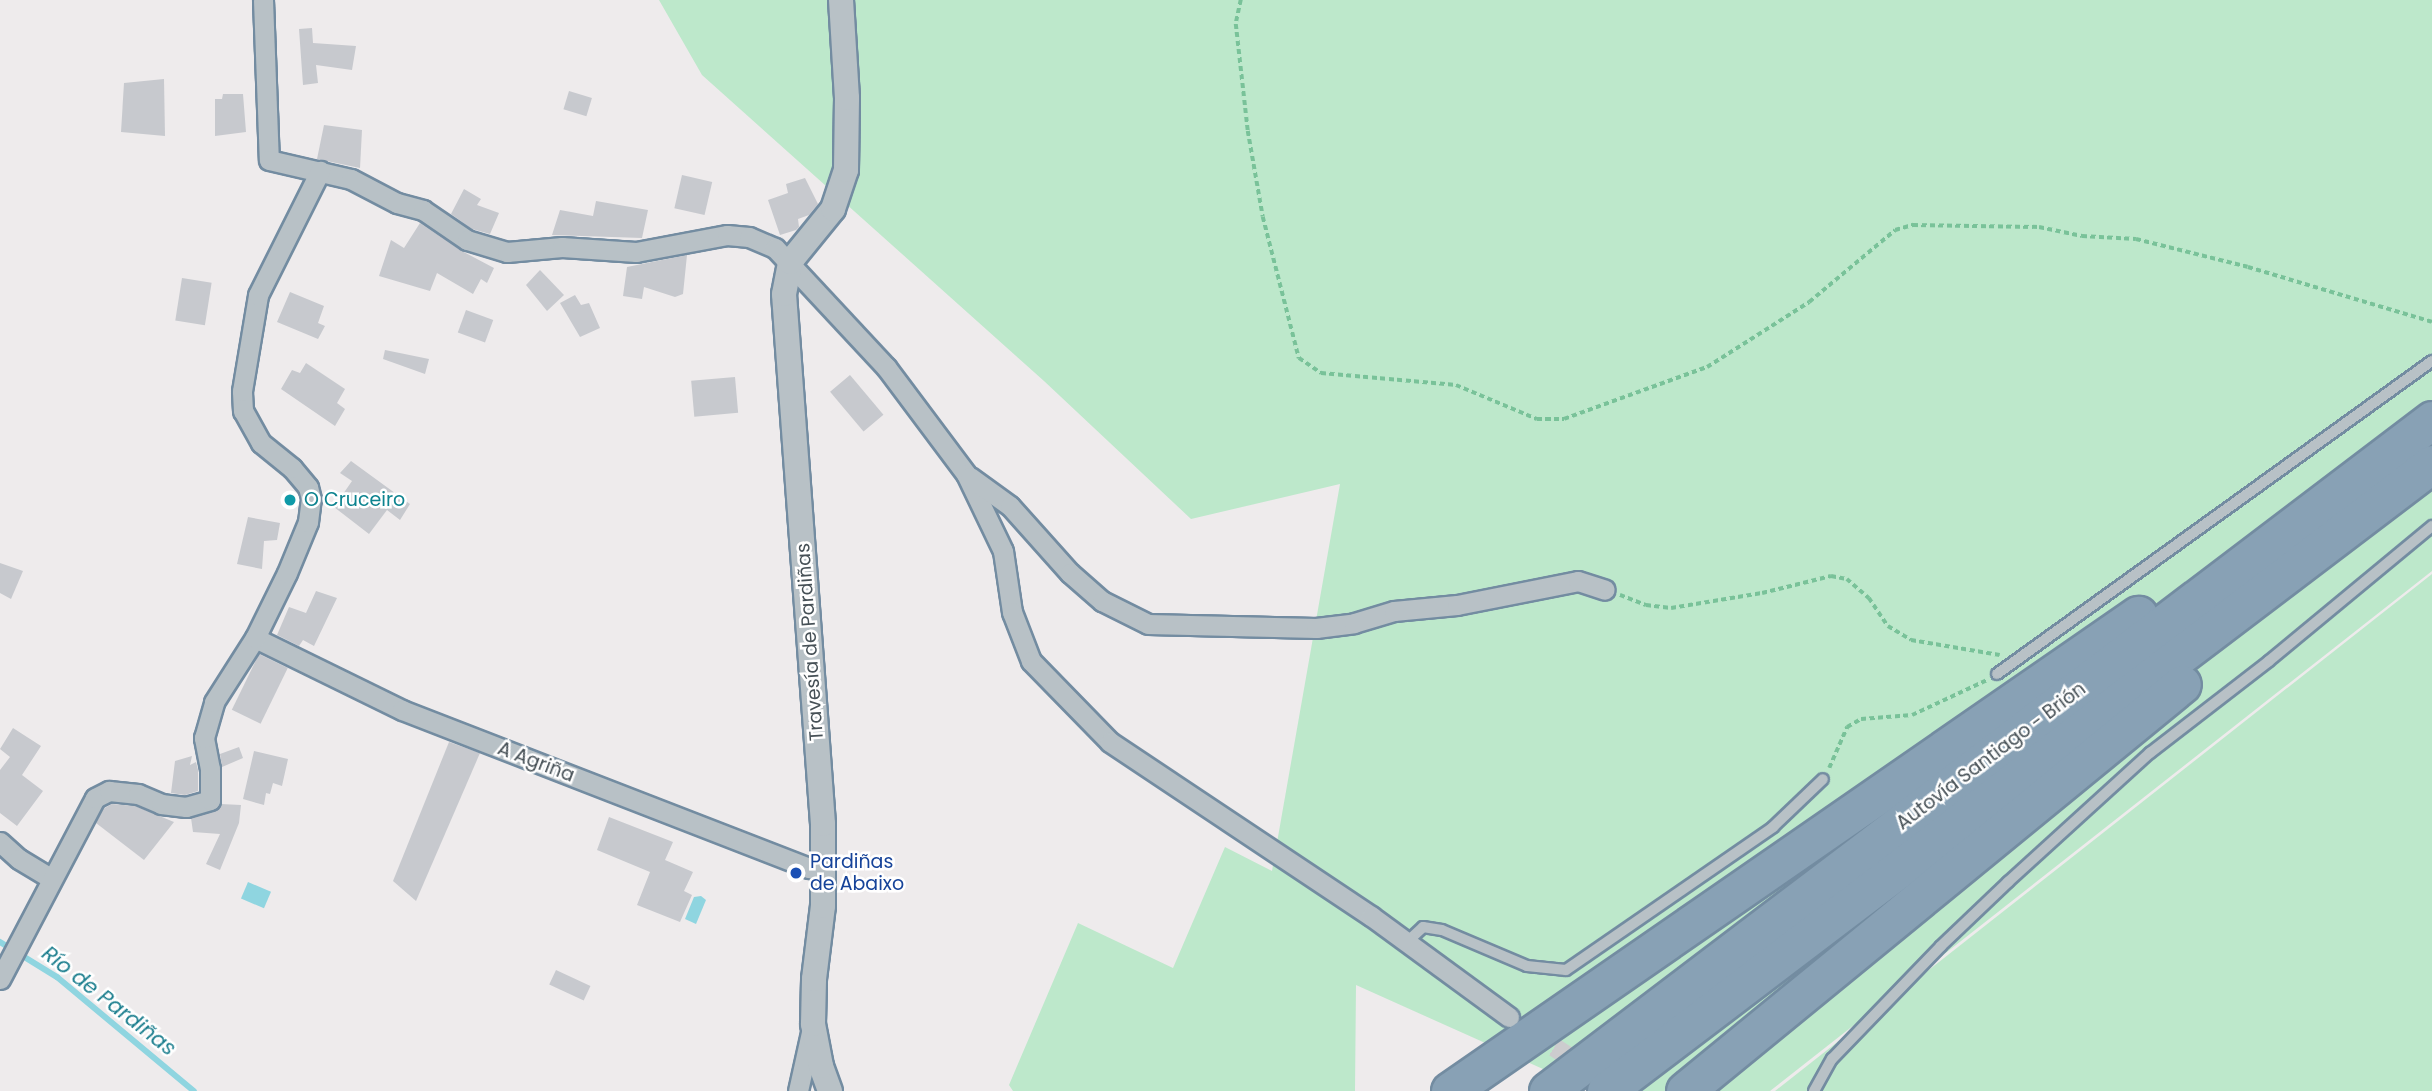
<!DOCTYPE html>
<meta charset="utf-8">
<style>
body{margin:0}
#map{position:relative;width:2432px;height:1091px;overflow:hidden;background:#eeebec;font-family:Poppins,sans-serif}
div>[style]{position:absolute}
.green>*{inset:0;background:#bde8cb}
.water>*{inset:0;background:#8fd5e0;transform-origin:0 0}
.stream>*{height:6px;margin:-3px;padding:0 3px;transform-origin:3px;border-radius:3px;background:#8fd5e0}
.building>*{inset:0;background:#c7c9ce;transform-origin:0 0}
.minor-tunnel>*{height:19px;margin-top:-9.5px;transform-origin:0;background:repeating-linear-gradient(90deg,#ccccce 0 19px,transparent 0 29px)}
.path>*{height:3.5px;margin-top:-1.75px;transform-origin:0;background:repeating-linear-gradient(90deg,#79c299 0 5px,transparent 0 8.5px)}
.roads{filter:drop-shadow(2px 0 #738ca1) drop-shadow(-2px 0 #738ca1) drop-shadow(0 2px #738ca1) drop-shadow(0 -2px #738ca1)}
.service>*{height:10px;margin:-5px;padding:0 5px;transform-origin:5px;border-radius:5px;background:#b8c1c6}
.minor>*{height:19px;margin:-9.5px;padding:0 9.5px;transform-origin:9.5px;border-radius:9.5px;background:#b8c1c6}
.tertiary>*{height:24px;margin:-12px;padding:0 12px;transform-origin:12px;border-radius:12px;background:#b8c1c6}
.motorway>*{height:37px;margin:-18.5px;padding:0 18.5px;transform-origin:18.5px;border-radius:18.5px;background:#88a1b5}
.dots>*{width:19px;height:19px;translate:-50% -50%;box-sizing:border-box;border:4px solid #fff;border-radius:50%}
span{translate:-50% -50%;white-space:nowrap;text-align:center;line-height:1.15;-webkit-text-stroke:5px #fff;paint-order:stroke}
.culture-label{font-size:19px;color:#0d838f}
.left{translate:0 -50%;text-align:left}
.street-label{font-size:19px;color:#465056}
.transit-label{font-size:19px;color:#164399}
.water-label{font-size:21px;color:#1a7d8d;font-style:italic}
</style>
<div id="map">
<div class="green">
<div style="clip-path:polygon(659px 0,2432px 0,2432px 571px,1770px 1091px,1592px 1091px,1356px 985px,1355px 1091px,1013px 1091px,1009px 1085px,1078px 923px,1173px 968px,1225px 847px,1272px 871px,1340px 484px,1191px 519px,1044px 381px,702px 75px)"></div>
<div style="clip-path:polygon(2432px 574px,2432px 1091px,1775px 1091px)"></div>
</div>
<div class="water">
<div style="left:248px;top:882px;width:25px;height:18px;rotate:23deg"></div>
<div style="clip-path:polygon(701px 896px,706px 900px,696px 924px,685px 919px,694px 897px)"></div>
</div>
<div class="stream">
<div style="left:0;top:942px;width:67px;rotate:31.6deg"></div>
<div style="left:57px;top:977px;width:178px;rotate:39.8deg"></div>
</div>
<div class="building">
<div style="clip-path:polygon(312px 28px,313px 43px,356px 46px,352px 70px,316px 65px,318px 83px,303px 85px,299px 29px)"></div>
<div style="clip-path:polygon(164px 79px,165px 136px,121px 132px,124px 83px)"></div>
<div style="left:569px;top:91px;width:24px;height:19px;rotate:17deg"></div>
<div style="clip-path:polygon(223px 94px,243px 94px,246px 132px,215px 136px,215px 99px,222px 99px)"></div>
<div style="clip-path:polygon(324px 125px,362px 130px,360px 168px,317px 159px)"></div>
<div style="left:682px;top:175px;width:31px;height:34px;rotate:13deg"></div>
<div style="clip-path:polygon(805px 178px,818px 204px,809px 215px,798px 219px,799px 227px,796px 230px,780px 235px,768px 200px,788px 193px,786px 184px)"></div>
<div style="clip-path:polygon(464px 189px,481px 199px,477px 205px,499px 213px,490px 234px,472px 229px,451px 214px)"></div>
<div style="clip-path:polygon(596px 201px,648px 210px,642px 238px,552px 235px,560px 210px,593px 216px)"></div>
<div style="clip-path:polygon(420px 223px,460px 250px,494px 268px,487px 283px,481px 279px,473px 294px,437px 273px,430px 291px,379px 276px,391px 240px,404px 248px)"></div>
<div style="clip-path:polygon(687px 255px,683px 294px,675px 297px,644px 287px,642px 299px,623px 296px,627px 267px)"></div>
<div style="clip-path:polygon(540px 270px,564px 295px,547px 311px,526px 285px)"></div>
<div style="left:182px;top:278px;width:30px;height:43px;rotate:9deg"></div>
<div style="clip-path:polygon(290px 292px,324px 306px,318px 323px,325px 326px,318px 339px,277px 322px)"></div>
<div style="clip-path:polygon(575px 295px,581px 305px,589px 303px,600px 328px,580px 337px,560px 303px)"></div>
<div style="left:466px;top:310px;width:29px;height:24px;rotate:20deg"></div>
<div style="clip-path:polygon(385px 350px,429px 359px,425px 374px,383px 359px)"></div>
<div style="clip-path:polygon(306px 363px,345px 389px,337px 403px,345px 409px,335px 426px,281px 389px,292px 370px,300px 373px)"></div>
<div style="left:850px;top:375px;width:52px;height:26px;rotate:50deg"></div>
<div style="left:735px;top:377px;width:36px;height:44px;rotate:85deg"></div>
<div style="clip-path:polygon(351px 461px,410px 504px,400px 520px,387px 510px,369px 534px,334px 507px,352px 481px,340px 473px)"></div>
<div style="clip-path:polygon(248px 517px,280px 523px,277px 540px,264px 541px,262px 569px,237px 564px)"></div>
<div style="clip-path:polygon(0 563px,23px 571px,11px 599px,0 593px)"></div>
<div style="clip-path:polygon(316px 591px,337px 598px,314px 646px,303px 640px,299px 646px,277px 635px,289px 607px,306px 613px)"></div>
<div style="left:259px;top:654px;width:32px;height:62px;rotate:26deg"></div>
<div style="clip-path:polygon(13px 728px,41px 746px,22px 775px,43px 791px,17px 826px,0 813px,0 770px,10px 757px,0 749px)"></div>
<div style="clip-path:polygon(449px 742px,480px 753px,416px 901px,393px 881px)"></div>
<div style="clip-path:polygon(239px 747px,243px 758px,222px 767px,220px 754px)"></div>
<div style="clip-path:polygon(254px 751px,288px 759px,282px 786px,273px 783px,270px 794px,266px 793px,264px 805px,243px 799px)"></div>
<div style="clip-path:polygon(192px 756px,190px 765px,196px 762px,198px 770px,198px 791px,185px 795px,171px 793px,175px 761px)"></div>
<div style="clip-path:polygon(112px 804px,135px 806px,174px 822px,144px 860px,96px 823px,103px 809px)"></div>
<div style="clip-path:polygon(221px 804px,241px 805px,239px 823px,220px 870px,206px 864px,220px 834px,193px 832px,191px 818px,214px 811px)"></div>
<div style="clip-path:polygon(609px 817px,673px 842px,665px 860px,693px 872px,684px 891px,692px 895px,680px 922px,637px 905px,650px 872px,597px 850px)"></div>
<div style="left:556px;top:970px;width:38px;height:16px;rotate:25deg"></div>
</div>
<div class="minor-tunnel">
<div style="left:1530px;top:1031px;width:68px;rotate:33deg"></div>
</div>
<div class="path">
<div style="left:1241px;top:0;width:25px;rotate:102deg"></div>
<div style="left:1236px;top:24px;width:108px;rotate:83.6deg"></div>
<div style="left:1248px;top:131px;width:87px;rotate:80.1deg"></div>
<div style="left:1263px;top:217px;width:146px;rotate:75.7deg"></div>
<div style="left:1299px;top:358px;width:27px;rotate:34deg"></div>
<div style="left:1321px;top:373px;width:136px;rotate:5.1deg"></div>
<div style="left:1456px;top:385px;width:88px;rotate:22.8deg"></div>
<div style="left:1537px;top:419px;width:27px"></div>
<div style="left:1564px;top:419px;width:152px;rotate:-20deg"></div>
<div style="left:1707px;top:367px;width:121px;rotate:-32.5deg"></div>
<div style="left:1809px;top:302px;width:112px;rotate:-39.9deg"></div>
<div style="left:1895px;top:230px;width:19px;rotate:-16deg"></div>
<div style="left:1913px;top:225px;width:126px;rotate:0.9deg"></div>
<div style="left:2039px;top:227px;width:44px;rotate:11.8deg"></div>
<div style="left:2082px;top:236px;width:54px;rotate:3.2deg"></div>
<div style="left:2136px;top:239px;width:115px;rotate:14deg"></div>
<div style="left:2248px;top:267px;width:192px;rotate:16.6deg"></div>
<div style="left:1620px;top:595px;width:28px;rotate:21deg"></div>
<div style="left:1646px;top:605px;width:25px;rotate:7deg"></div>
<div style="left:1671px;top:608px;width:92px;rotate:-9.4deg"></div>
<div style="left:1762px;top:593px;width:71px;rotate:-13.8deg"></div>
<div style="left:1831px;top:576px;width:16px;rotate:11deg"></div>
<div style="left:1847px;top:579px;width:29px;rotate:41deg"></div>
<div style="left:1869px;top:598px;width:34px;rotate:56deg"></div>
<div style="left:1888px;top:626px;width:27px;rotate:31deg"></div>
<div style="left:1911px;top:640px;width:90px;rotate:9.6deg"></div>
<div style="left:1829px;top:768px;width:45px;rotate:-66.3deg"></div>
<div style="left:1847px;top:727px;width:16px;rotate:-30deg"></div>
<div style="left:1861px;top:719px;width:51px;rotate:-4.5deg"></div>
<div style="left:1912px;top:715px;width:83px;rotate:-25deg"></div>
</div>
<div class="roads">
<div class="service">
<div style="left:1997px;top:674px;width:536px;rotate:-35.74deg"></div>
<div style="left:1407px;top:942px;width:22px;rotate:-43deg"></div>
<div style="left:1423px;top:927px;width:19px;rotate:9deg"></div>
<div style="left:1442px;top:930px;width:92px;rotate:23deg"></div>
<div style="left:1527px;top:966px;width:39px;rotate:6deg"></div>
<div style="left:1566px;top:970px;width:252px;rotate:-34.6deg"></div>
<div style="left:1773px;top:827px;width:69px;rotate:-43.8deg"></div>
<div style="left:1814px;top:1091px;width:37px;rotate:-61deg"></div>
<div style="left:1832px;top:1059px;width:157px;rotate:-46deg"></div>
<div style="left:1941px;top:946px;width:93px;rotate:-43.7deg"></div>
<div style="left:2008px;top:882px;width:192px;rotate:-42.3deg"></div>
<div style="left:2150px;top:753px;width:150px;rotate:-37.7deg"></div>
<div style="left:2269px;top:661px;width:212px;rotate:-39.6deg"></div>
</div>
<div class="minor">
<div style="left:263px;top:0;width:160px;rotate:87.9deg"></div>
<div style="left:269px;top:160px;width:84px;rotate:13deg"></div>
<div style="left:351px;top:179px;width:52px;rotate:27.6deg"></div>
<div style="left:397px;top:203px;width:27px;rotate:15deg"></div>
<div style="left:423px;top:210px;width:53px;rotate:34.3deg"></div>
<div style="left:467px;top:240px;width:42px;rotate:16.7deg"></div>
<div style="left:507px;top:252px;width:55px;rotate:-5.2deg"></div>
<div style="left:562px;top:247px;width:74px;rotate:3.9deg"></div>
<div style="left:636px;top:252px;width:93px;rotate:-10.6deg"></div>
<div style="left:727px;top:235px;width:22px;rotate:5deg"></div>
<div style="left:749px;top:237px;width:28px;rotate:23deg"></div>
<div style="left:775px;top:248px;width:163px;rotate:47deg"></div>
<div style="left:886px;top:367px;width:134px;rotate:53.2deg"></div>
<div style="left:966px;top:474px;width:85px;rotate:64.3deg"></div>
<div style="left:1003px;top:551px;width:62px;rotate:81.6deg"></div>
<div style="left:1012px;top:612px;width:53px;rotate:68.8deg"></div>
<div style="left:1031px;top:661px;width:113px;rotate:45.7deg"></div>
<div style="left:1110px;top:742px;width:314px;rotate:33.7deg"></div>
<div style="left:1371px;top:916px;width:171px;rotate:36.2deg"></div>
<div style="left:970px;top:477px;width:49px;rotate:35.9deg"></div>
<div style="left:1010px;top:506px;width:90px;rotate:48.2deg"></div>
<div style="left:1070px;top:573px;width:43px;rotate:41.2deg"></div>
<div style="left:1102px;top:601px;width:51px;rotate:26.6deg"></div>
<div style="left:1148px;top:624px;width:168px;rotate:1.4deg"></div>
<div style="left:1316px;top:628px;width:38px;rotate:-7deg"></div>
<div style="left:1354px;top:623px;width:42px;rotate:-16.7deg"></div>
<div style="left:1394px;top:611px;width:63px;rotate:-5.4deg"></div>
<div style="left:1457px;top:605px;width:123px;rotate:-11.2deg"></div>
<div style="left:1578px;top:581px;width:28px;rotate:18deg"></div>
<div style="left:255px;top:638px;width:164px;rotate:26.1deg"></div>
<div style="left:402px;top:710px;width:437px;rotate:21.2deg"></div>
<div style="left:809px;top:868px;width:15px;rotate:8deg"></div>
<div style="left:0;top:842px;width:25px;rotate:42deg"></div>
<div style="left:19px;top:859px;width:37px;rotate:31deg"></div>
<div style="left:0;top:979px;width:204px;rotate:-62.3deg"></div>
<div style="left:95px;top:798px;width:16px;rotate:-27deg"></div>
<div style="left:109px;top:791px;width:29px;rotate:6deg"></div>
<div style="left:138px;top:794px;width:25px;rotate:23deg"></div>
<div style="left:161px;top:804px;width:25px;rotate:7deg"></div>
<div style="left:186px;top:807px;width:25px;rotate:-16deg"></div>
<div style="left:210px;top:800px;width:31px;rotate:-90deg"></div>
<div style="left:210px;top:769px;width:32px;rotate:-101deg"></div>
<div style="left:204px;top:738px;width:37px;rotate:-74deg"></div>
<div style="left:214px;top:702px;width:76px;rotate:-57.4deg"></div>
<div style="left:255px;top:638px;width:72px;rotate:-63.8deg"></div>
<div style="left:287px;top:573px;width:55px;rotate:-67.6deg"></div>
<div style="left:308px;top:522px;width:23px;rotate:-83deg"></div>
<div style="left:311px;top:499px;width:12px;rotate:-104deg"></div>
<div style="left:308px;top:487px;width:25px;rotate:-130deg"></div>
<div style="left:292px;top:468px;width:40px;rotate:-141deg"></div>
<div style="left:261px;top:443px;width:37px;rotate:-119deg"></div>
<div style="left:243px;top:411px;width:20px;rotate:-93deg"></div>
<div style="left:242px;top:391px;width:97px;rotate:-80.5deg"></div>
<div style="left:258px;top:295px;width:139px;rotate:-63.4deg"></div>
<div style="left:798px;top:1091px;width:65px;rotate:-77.5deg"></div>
</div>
<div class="tertiary">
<div style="left:830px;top:1091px;width:27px;rotate:-110deg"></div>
<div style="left:821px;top:1066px;width:43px;rotate:-100.8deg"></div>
<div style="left:813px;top:1024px;width:45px;rotate:-88.7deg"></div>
<div style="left:814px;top:979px;width:74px;rotate:-83deg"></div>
<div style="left:823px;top:906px;width:82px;rotate:-90deg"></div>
<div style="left:823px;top:824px;width:531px;rotate:-94.21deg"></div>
<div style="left:784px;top:294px;width:33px;rotate:-79deg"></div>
<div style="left:790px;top:262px;width:68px;rotate:-50.9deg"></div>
<div style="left:833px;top:209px;width:41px;rotate:-71.6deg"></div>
<div style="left:846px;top:170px;width:72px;rotate:-89.2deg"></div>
<div style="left:847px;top:98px;width:98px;rotate:-93.5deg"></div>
</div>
<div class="motorway">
<div style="left:1450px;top:1091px;width:837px;rotate:-34.68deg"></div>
<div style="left:1548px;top:1091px;width:1110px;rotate:-37.2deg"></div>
<div style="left:1606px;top:1091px;width:1037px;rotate:-37.2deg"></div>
<div style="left:1685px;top:1091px;width:642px;rotate:-39.31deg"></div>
</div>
</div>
<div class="dots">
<div style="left:290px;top:500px;background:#0f9aa8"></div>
<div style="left:796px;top:873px;background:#1a4fb4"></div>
</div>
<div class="culture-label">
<span class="left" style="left:304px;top:500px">O Cruceiro</span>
</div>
<div class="street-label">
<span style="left:810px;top:642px;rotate:-94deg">Travesía de Pardiñas</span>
<span style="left:1991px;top:756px;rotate:-37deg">Autovía Santiago - Brión</span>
<span style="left:536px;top:762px;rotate:21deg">A Agriña</span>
</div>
<div class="transit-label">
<span class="left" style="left:810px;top:873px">Pardiñas<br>de Abaixo</span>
</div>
<div class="water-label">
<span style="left:109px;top:1001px;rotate:38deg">Río de Pardiñas</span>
</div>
</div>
